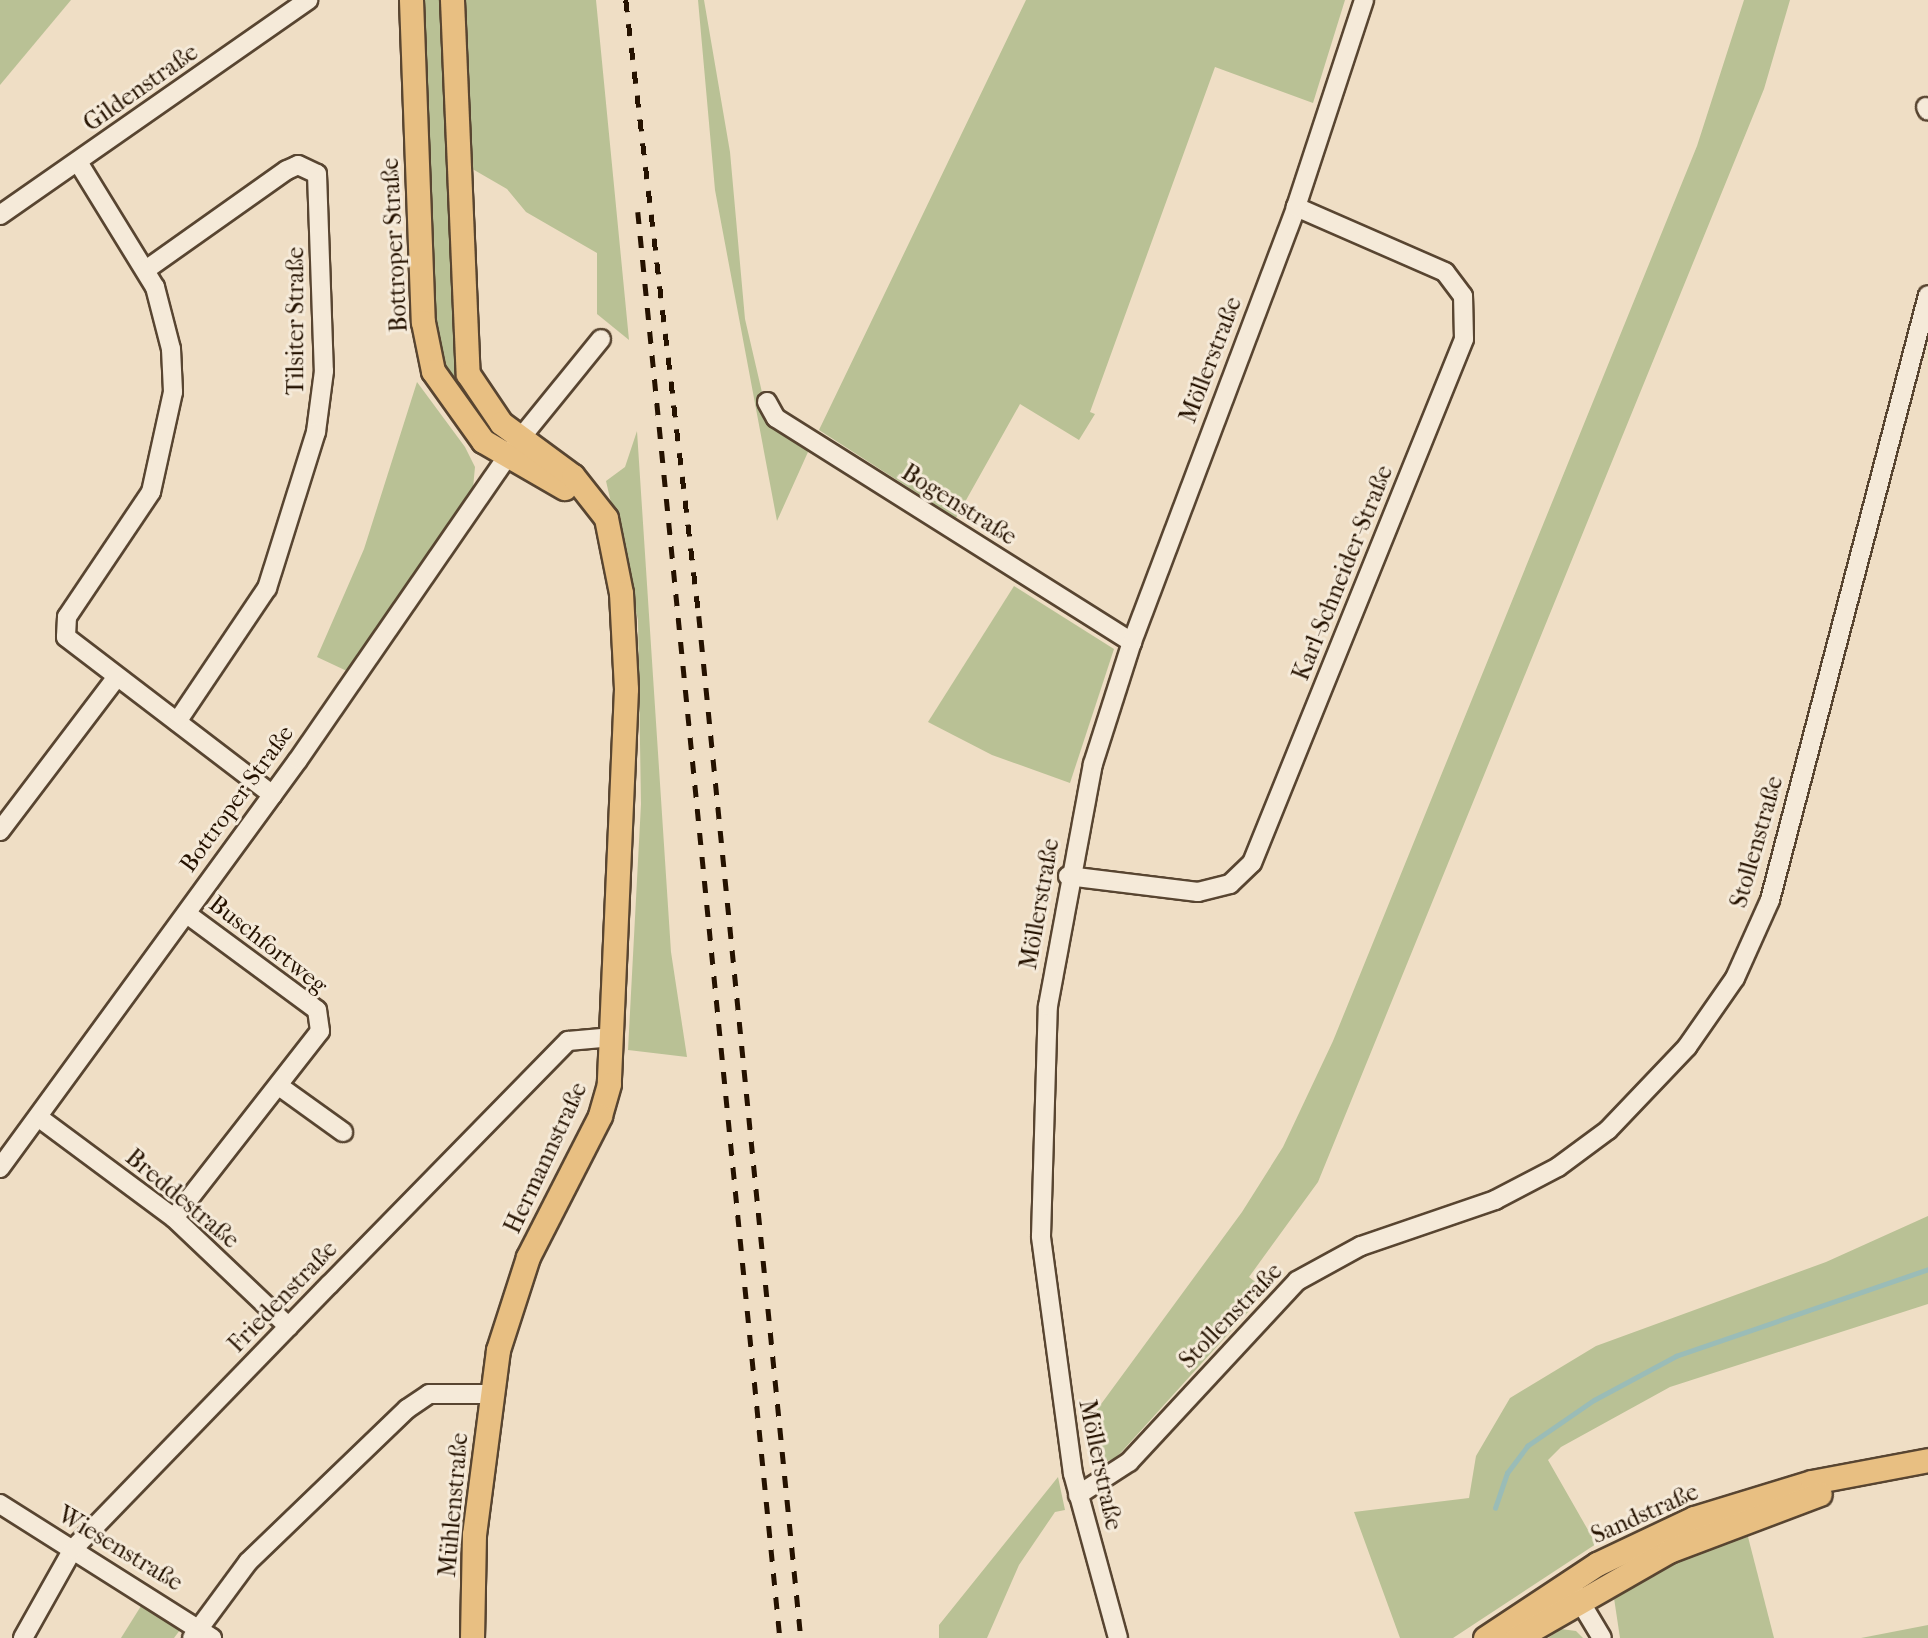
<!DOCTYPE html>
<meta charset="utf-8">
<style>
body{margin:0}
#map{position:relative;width:1928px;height:1638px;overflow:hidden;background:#efdec5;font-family:"IM FELL French Canon",serif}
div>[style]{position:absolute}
.green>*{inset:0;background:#b9c195}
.stream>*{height:4.5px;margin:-2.25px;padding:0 2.25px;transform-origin:2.25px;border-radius:2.25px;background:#9abcb7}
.roads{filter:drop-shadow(2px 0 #584531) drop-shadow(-2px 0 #584531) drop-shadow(0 2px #584531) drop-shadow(0 -2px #584531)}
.minor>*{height:18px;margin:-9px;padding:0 9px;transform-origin:9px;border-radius:9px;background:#f5ead9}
.major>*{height:23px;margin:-11.5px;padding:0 11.5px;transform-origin:11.5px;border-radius:11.5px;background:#e8bf82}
.rail>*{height:4.5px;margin-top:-2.25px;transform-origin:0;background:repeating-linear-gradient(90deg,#251200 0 12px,transparent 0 24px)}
span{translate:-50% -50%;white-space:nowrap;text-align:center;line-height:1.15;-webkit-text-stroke:6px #f5ead9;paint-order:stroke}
.street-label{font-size:24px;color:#251200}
</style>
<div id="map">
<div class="green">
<div style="clip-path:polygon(0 0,71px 0,0 85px)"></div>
<div style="clip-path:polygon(419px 0,446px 0,459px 364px,497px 429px,494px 434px,442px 369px,433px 343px)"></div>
<div style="clip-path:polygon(464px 0,596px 0,629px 340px,597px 314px,597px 253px,526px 212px,507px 189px,469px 167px)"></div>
<div style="clip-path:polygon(698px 0,704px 0,730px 152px,745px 319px,764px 401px,775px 428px,801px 440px,808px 452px,777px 521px,715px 190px)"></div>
<div style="clip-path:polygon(1026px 0,1345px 0,1313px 103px,1215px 67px,1090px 412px,1095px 414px,1079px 440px,1020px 404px,956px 518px,819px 430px)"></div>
<div style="clip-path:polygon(1744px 0,1790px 0,1764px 89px,1318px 1182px,1249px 1277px,1267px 1291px,1116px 1458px,1102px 1463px,1092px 1455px,1085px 1426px,1242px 1212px,1283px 1147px,1333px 1041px,1697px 146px)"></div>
<div style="clip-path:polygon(417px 382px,465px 447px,475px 467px,473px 488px,349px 672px,317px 657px,364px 549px)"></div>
<div style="clip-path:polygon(637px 431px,671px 952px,687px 1057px,628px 1050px,641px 804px,638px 620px,606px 481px,625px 467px)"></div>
<div style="clip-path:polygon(1014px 586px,1114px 649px,1070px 783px,992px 755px,928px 722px)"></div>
<div style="clip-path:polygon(1928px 1216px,1928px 1304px,1670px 1387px,1561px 1447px,1548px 1460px,1596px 1544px,1453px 1638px,1400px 1638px,1354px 1512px,1469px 1498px,1476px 1456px,1510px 1398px,1596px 1346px,1826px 1262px)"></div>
<div style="clip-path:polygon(1058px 1477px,1065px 1510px,1055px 1512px,1019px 1565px,987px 1638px,939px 1638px,939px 1625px)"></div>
<div style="clip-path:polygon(1747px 1533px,1774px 1638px,1620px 1638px,1614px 1598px,1683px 1557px)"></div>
<div style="clip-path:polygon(141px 1606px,180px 1630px,174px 1638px,121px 1638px)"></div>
<div style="clip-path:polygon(1928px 1625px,1928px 1638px,1861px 1638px)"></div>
<div style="clip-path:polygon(1561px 1629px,1576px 1631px,1583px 1638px,1548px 1638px)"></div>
</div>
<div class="stream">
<div style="left:1495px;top:1508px;width:37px;rotate:-71deg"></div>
<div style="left:1507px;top:1473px;width:34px;rotate:-53deg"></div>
<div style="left:1527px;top:1446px;width:81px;rotate:-34.5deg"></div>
<div style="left:1594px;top:1400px;width:93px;rotate:-28.2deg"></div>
<div style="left:1676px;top:1356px;width:267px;rotate:-19deg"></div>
</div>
<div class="roads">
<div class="minor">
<div style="left:1926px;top:107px;width:4px;rotate:63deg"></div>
<div style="left:78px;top:162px;width:147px;rotate:58.4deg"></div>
<div style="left:155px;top:287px;width:64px;rotate:75.5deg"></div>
<div style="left:171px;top:349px;width:43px;rotate:87.3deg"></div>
<div style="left:173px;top:392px;width:102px;rotate:102.4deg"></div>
<div style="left:151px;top:492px;width:151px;rotate:123.9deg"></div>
<div style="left:67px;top:617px;width:20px;rotate:93deg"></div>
<div style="left:66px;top:637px;width:260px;rotate:37.4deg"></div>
<div style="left:0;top:215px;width:376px;rotate:-34.9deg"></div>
<div style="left:147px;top:269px;width:171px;rotate:-35.3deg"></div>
<div style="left:287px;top:170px;width:12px;rotate:-24deg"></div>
<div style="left:298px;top:165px;width:21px;rotate:25deg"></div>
<div style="left:317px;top:174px;width:197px;rotate:88deg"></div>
<div style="left:324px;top:371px;width:62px;rotate:97.5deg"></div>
<div style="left:316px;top:432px;width:164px;rotate:107.4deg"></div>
<div style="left:267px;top:588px;width:161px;rotate:123.9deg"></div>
<div style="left:767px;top:402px;width:18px;rotate:61deg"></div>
<div style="left:776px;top:418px;width:421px;rotate:32.2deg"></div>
<div style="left:0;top:831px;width:192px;rotate:-52.8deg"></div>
<div style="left:1068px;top:876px;width:131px;rotate:7deg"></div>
<div style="left:1198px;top:892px;width:33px;rotate:-14deg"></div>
<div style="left:1230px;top:884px;width:30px;rotate:-44deg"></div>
<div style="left:1252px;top:863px;width:565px;rotate:-67.97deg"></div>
<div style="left:1464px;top:339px;width:43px;rotate:-91.3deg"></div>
<div style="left:1463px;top:296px;width:30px;rotate:-127deg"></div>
<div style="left:1445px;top:272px;width:163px;rotate:-156.4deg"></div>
<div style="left:279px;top:1086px;width:79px;rotate:35.7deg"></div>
<div style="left:38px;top:1117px;width:169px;rotate:36.6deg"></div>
<div style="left:174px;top:1218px;width:158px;rotate:43.5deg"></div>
<div style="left:0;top:1168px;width:505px;rotate:-53.86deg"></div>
<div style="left:298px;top:760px;width:389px;rotate:-55.4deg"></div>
<div style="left:519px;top:440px;width:130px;rotate:-50.9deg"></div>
<div style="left:174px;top:1218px;width:237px;rotate:-52deg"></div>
<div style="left:320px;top:1031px;width:21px;rotate:-98deg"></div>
<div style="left:317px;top:1010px;width:162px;rotate:-143.6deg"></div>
<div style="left:1078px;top:1495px;width:61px;rotate:-32.9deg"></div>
<div style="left:1129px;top:1462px;width:247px;rotate:-47.1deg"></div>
<div style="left:1297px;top:1281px;width:73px;rotate:-28.7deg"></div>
<div style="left:1361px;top:1246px;width:142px;rotate:-18.9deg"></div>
<div style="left:1495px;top:1200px;width:71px;rotate:-27.6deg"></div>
<div style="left:1558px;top:1167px;width:62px;rotate:-36.5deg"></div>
<div style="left:1608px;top:1130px;width:115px;rotate:-46.4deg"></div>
<div style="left:1687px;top:1047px;width:84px;rotate:-55.2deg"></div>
<div style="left:1735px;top:978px;width:85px;rotate:-65.8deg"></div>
<div style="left:1770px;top:900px;width:625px;rotate:-75.36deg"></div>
<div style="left:0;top:1504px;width:251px;rotate:32.3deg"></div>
<div style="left:1575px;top:1593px;width:52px;rotate:59deg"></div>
<div style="left:23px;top:1638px;width:102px;rotate:-60.7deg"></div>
<div style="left:73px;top:1549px;width:368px;rotate:-45.9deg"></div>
<div style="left:329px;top:1285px;width:342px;rotate:-45.6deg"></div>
<div style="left:568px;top:1041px;width:45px;rotate:-5.1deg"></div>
<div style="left:192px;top:1638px;width:94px;rotate:-53.6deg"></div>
<div style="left:248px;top:1562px;width:221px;rotate:-43.9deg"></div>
<div style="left:407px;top:1409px;width:27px;rotate:-34deg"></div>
<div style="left:429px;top:1394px;width:61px"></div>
<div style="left:1118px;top:1638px;width:170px;rotate:-105.3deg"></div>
<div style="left:1073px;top:1474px;width:240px;rotate:-97.7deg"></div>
<div style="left:1041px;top:1236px;width:230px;rotate:-88.3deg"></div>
<div style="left:1048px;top:1006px;width:246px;rotate:-79.5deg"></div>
<div style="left:1093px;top:764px;width:128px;rotate:-72.3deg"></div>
<div style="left:1132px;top:642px;width:465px;rotate:-69.3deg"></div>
<div style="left:1296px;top:207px;width:218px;rotate:-71.8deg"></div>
</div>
<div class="major">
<div style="left:411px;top:0;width:322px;rotate:87.9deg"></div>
<div style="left:423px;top:322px;width:50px;rotate:78.5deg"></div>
<div style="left:433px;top:371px;width:86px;rotate:54.5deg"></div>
<div style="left:483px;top:441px;width:94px;rotate:30.1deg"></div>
<div style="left:452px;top:0;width:374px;rotate:87.6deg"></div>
<div style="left:468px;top:374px;width:59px;rotate:56deg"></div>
<div style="left:501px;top:423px;width:89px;rotate:36.4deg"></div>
<div style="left:573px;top:476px;width:53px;rotate:51.8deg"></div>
<div style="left:606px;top:518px;width:76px;rotate:78.7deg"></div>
<div style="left:621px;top:593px;width:96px;rotate:87deg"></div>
<div style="left:626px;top:689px;width:395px;rotate:92.5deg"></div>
<div style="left:609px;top:1084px;width:33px;rotate:106deg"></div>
<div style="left:600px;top:1116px;width:158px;rotate:117.1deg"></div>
<div style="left:528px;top:1257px;width:98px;rotate:107.9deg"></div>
<div style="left:498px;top:1350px;width:186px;rotate:97.4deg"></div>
<div style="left:474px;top:1534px;width:104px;rotate:91.1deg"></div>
<div style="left:1485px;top:1638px;width:134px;rotate:-33.5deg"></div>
<div style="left:1597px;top:1564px;width:107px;rotate:-25.4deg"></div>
<div style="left:1694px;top:1518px;width:123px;rotate:-17deg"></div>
<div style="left:1812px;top:1482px;width:118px;rotate:-10.7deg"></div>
<div style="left:1517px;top:1638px;width:175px;rotate:-29.8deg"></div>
<div style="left:1669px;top:1551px;width:161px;rotate:-20.7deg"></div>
</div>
</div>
<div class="rail">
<div style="left:626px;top:0;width:620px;rotate:83.24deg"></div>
<div style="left:699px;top:616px;width:1027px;rotate:84.3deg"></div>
<div style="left:638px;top:212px;width:1433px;rotate:84.31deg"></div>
</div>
<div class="street-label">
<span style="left:141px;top:88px;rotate:-35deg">Gildenstraße</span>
<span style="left:395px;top:245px;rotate:-93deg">Bottroper Straße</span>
<span style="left:296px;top:321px;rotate:-90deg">Tilsiter Straße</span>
<span style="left:1211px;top:360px;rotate:-69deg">Möllerstraße</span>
<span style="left:959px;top:505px;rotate:32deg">Bogenstraße</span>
<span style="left:1343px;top:573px;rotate:-68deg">Karl-Schneider-Straße</span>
<span style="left:237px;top:799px;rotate:-54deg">Bottroper Straße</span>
<span style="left:1757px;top:842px;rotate:-74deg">Stollenstraße</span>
<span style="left:1040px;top:904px;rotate:-80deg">Möllerstraße</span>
<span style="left:268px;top:945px;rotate:38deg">Buschfortweg</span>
<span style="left:546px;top:1158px;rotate:-65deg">Hermannstraße</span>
<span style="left:182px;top:1199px;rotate:40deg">Breddestraße</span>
<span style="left:283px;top:1297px;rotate:-46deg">Friedenstraße</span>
<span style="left:1231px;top:1316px;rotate:-46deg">Stollenstraße</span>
<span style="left:1100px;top:1465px;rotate:78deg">Möllerstraße</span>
<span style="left:454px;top:1505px;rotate:-85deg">Mühlenstraße</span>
<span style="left:1645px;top:1514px;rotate:-24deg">Sandstraße</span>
<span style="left:120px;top:1549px;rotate:31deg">Wiesenstraße</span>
</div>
</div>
